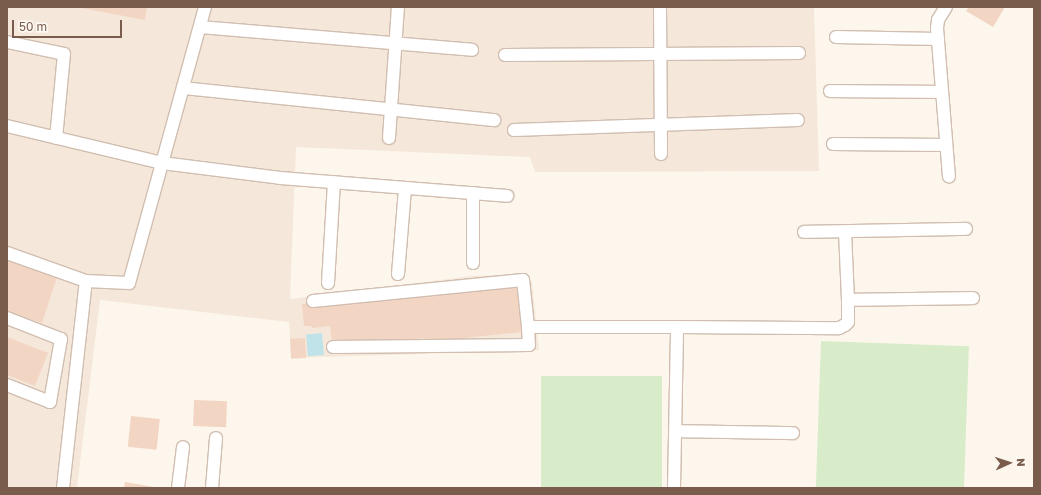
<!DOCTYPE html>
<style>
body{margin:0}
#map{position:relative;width:1041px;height:495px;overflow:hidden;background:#fdf6ec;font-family:"Golos Text",sans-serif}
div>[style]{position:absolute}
.residential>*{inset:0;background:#f5e8da}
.green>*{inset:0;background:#d8ecc9;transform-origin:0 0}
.water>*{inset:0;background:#bfe3e8;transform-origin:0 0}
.building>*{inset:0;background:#f3d5c3;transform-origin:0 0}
.roads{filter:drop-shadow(1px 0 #d1beb0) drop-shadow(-1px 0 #d1beb0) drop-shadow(0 1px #d1beb0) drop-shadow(0 -1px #d1beb0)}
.street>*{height:12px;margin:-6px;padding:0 6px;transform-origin:6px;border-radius:6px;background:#fff}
span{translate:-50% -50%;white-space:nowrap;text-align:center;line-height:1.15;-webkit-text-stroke:3px #fffaf3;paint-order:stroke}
.frame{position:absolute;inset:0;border:8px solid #7a5c4d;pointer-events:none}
.north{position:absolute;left:989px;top:443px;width:40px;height:40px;-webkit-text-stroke:3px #fffaf3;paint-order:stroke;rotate:87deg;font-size:11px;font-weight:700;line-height:16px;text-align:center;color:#7a5c4d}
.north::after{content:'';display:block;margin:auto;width:14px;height:18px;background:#7a5c4d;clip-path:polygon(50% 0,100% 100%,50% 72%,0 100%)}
.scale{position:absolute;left:12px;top:20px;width:110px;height:18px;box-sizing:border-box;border:2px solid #7a5c4d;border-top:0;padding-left:5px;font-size:12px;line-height:14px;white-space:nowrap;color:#7a5c4d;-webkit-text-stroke:3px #fffaf3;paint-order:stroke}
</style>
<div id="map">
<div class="residential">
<div style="clip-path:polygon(7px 7px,814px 7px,819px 171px,535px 172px,530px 157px,296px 147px,290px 299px,472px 276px,522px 274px,532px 282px,539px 350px,291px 358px,289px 322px,100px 300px,77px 488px,7px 488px)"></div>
</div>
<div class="green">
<div style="left:821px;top:341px;width:148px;height:147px;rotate:2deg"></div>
<div style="left:541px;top:376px;width:121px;height:112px"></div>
</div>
<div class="water">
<div style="left:322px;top:333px;width:22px;height:16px;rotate:85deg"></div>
</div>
<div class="building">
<div style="clip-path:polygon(76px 7px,147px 7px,145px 20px)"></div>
<div style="clip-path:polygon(969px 7px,1005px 7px,993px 27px,966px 11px)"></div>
<div style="clip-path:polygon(7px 260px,57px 277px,42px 323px,7px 311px)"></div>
<div style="clip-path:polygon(518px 283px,523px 332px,425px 342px,425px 338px,381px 343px,381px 339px,332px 344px,330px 326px,312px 328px,311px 326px,304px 326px,302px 304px)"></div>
<div style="clip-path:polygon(7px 337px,48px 353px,35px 386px,7px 375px)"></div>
<div style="left:305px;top:338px;width:20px;height:15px;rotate:87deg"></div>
<div style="left:194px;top:400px;width:33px;height:26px;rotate:2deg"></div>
<div style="left:131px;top:416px;width:29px;height:31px;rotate:6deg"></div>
<div style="clip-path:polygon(125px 482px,154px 487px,154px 488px,124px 488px)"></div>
</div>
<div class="roads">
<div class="street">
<div style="left:660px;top:7px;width:147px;rotate:89.6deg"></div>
<div style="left:946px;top:7px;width:15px;rotate:122deg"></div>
<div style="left:938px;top:20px;width:8px;rotate:97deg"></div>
<div style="left:937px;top:28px;width:149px;rotate:85.4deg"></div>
<div style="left:200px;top:27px;width:273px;rotate:4.8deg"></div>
<div style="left:836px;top:37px;width:102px;rotate:1.1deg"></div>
<div style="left:7px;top:42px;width:58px;rotate:11.9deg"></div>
<div style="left:64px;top:54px;width:84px;rotate:95.4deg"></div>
<div style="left:505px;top:55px;width:294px;rotate:-0.4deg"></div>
<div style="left:183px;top:88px;width:313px;rotate:5.9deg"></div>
<div style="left:830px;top:91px;width:112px;rotate:0.5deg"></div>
<div style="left:7px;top:126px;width:159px;rotate:13.4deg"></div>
<div style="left:162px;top:163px;width:119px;rotate:7.2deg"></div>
<div style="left:280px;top:178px;width:228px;rotate:4.5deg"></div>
<div style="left:514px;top:130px;width:284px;rotate:-2deg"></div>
<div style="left:389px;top:138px;width:131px;rotate:-86.1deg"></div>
<div style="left:833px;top:144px;width:113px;rotate:0.5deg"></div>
<div style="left:473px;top:193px;width:70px;rotate:90deg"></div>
<div style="left:804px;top:232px;width:162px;rotate:-1.1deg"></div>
<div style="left:7px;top:253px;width:84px;rotate:19.5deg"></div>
<div style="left:86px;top:281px;width:43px;rotate:2.7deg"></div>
<div style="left:129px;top:283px;width:286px;rotate:-74.6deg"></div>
<div style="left:398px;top:274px;width:86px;rotate:-85.3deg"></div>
<div style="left:328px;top:283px;width:101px;rotate:-86.6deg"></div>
<div style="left:848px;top:300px;width:125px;rotate:-0.9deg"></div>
<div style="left:313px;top:301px;width:211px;rotate:-5.7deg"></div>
<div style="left:523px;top:280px;width:47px;rotate:83.9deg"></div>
<div style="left:528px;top:327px;width:18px;rotate:87deg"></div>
<div style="left:529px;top:345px;width:196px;rotate:179.4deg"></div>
<div style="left:7px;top:318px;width:58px;rotate:21.3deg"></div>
<div style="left:61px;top:339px;width:64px;rotate:99.9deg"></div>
<div style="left:50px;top:402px;width:46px;rotate:-158.4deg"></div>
<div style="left:528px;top:327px;width:149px"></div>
<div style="left:676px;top:431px;width:117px;rotate:1deg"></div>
<div style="left:63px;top:488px;width:208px;rotate:-83.7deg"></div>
<div style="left:178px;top:488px;width:41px;rotate:-83deg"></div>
<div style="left:212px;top:488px;width:50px;rotate:-85.4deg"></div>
<div style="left:674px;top:488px;width:161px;rotate:-88.9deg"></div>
<div style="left:677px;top:327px;width:162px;rotate:0.4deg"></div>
<div style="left:839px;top:328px;width:7px;rotate:-27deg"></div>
<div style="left:845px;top:325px;width:4px;rotate:-45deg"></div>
<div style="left:848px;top:322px;width:22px;rotate:-90deg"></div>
<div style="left:848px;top:300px;width:68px;rotate:-92.5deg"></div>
</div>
</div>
<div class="frame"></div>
<div class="north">N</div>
<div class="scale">50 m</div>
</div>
